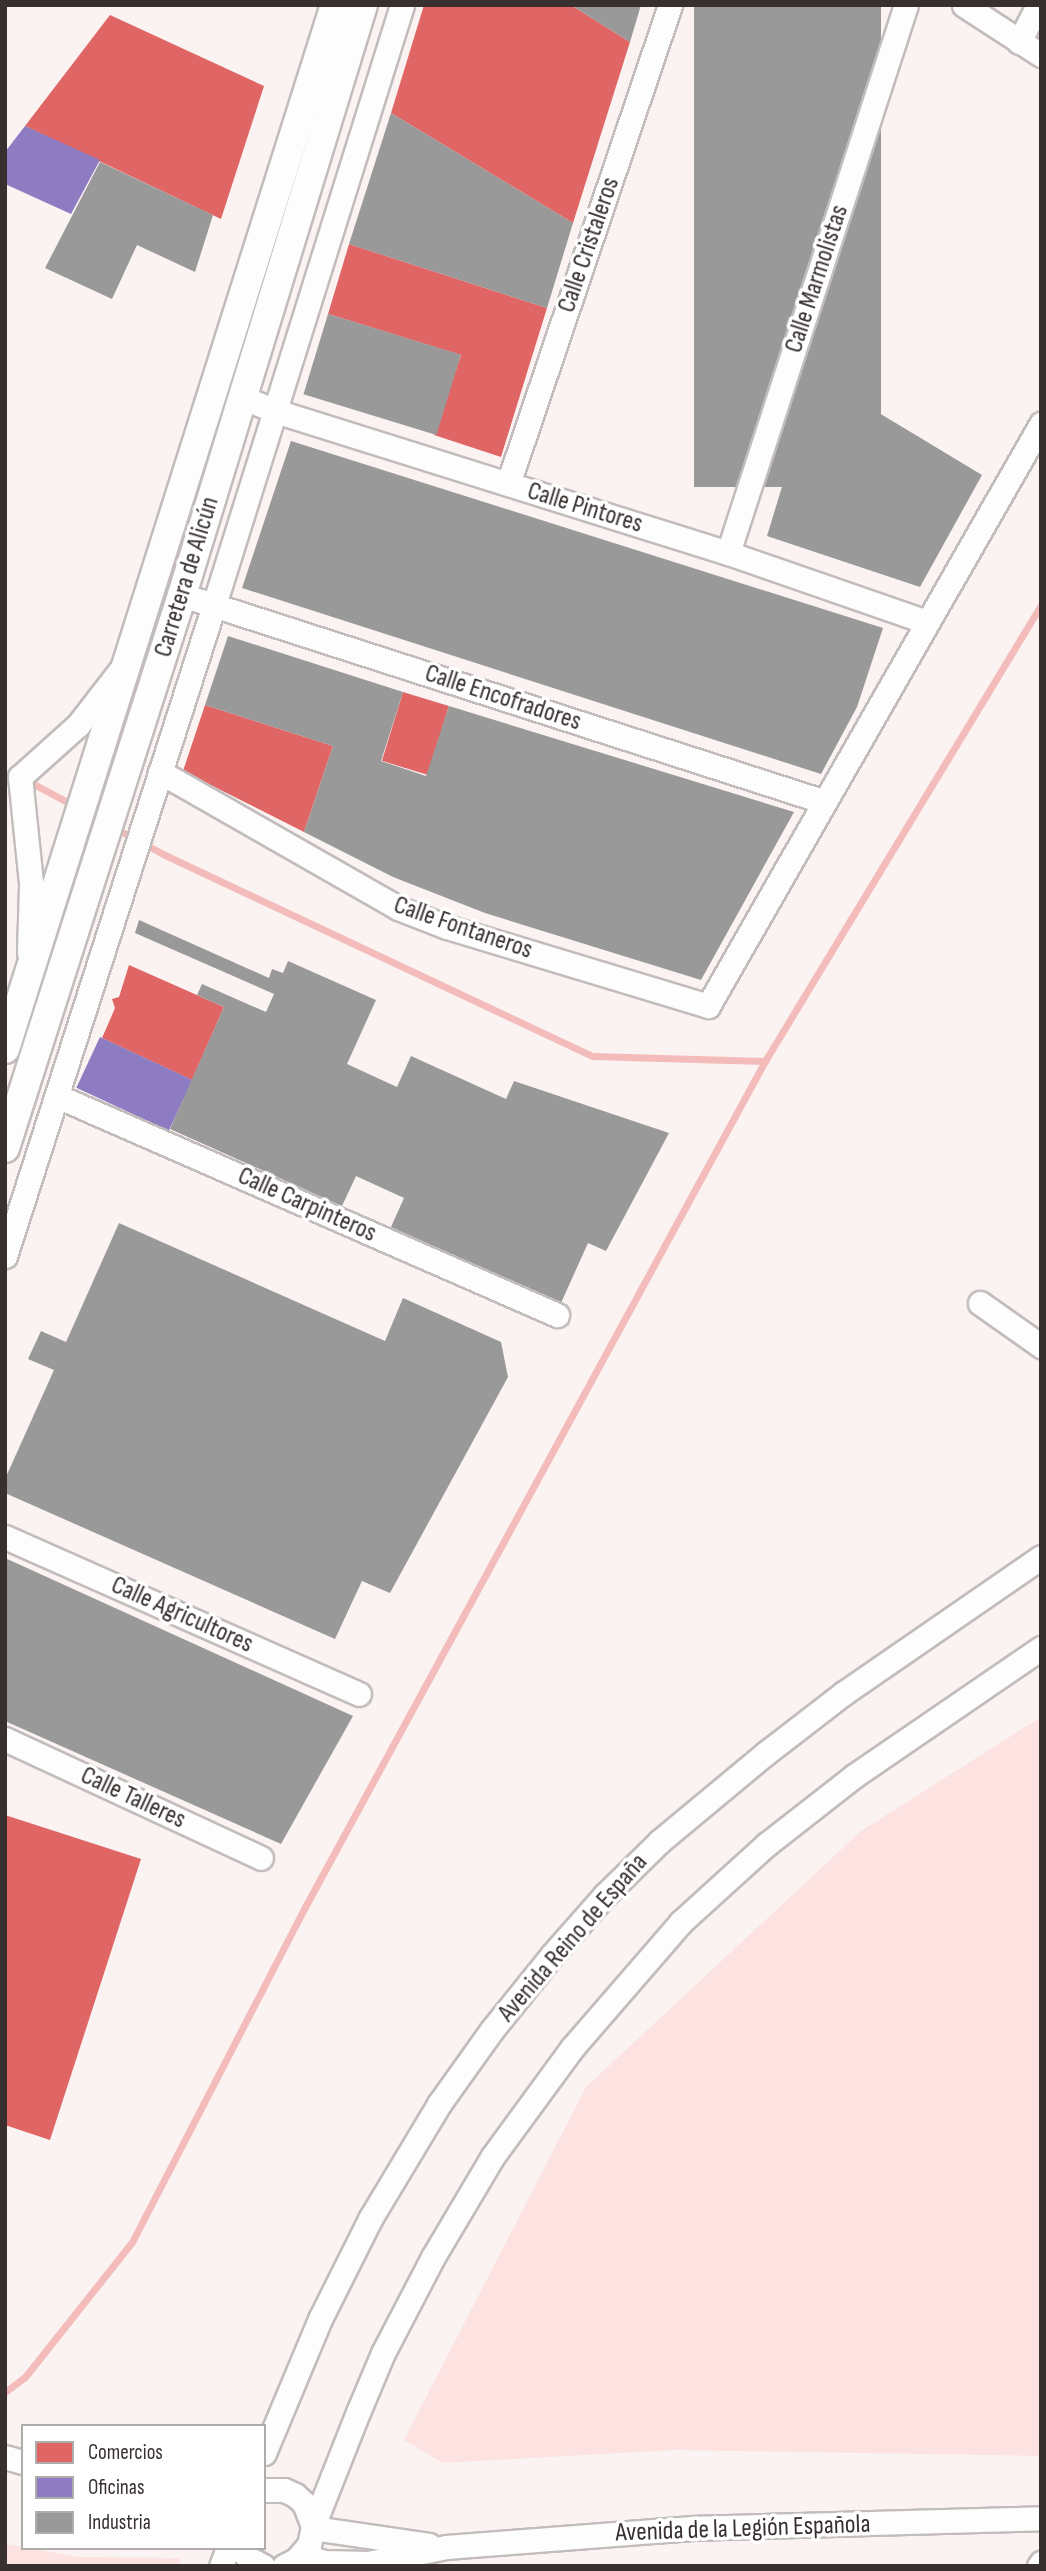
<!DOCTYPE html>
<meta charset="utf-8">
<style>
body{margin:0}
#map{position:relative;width:1046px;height:2571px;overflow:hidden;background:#faf3f2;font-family:"Sofia Sans Condensed",sans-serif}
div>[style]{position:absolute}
.green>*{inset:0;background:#fce3e1}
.shops>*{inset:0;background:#e06666;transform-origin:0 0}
.offices>*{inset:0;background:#8e7cc3;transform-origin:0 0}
.industry>*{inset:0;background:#999;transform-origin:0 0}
.stream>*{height:7px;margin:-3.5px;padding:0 3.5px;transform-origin:3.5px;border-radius:3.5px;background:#f3bbb9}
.roads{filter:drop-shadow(2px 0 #c2bcbc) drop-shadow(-2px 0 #c2bcbc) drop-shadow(0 2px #c2bcbc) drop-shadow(0 -2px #c2bcbc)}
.minor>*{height:23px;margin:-11.5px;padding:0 11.5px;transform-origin:11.5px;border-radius:11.5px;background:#fefdfd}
.major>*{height:28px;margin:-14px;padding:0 14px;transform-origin:14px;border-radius:14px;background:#fefdfd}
span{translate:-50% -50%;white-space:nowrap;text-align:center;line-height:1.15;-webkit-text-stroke:7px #fff;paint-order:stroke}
.street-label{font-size:26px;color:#37302f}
.frame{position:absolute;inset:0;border:7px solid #37302f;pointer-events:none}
.legend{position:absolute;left:21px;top:2424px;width:245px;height:126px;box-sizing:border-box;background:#fff;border:2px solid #afacac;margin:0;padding:9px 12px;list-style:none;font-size:21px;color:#37302f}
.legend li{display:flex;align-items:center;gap:14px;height:35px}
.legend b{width:35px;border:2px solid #afacac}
</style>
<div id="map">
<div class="green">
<div style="clip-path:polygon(1041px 1717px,1041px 2456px,674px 2450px,443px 2463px,404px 2440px,586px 2087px,861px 1831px)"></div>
<div style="clip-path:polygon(5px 2544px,79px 2557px,181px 2558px,178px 2566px,5px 2566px)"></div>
</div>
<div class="shops">
<div style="clip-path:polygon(424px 5px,571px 5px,630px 42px,573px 223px,391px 113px)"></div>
<div style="clip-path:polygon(110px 15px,264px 86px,221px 219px,25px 126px)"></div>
<div style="clip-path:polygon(349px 244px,547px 308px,501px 457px,434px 435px,461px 355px,328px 314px)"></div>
<div style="left:403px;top:692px;width:48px;height:72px;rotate:17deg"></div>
<div style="clip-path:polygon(205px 705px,333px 746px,304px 832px,183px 771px)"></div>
<div style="clip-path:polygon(129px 965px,224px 1007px,192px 1080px,102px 1038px,115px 1008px,112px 999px,119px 997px)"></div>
<div style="clip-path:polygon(5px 1815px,141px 1859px,50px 2140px,5px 2125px)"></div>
</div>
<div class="offices">
<div style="clip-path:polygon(25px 126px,100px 160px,71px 214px,5px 184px,5px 152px)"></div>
<div style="left:100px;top:1037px;width:102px;height:56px;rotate:25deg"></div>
</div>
<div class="industry">
<div style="clip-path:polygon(571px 5px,641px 5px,630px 42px)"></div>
<div style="left:694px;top:5px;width:187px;height:482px"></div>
<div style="clip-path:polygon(391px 113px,573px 223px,547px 308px,349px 244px)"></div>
<div style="clip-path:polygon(100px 162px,213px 215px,195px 272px,137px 245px,112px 299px,45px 268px)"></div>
<div style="left:328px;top:314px;width:139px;height:84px;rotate:17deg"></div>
<div style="clip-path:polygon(816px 375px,982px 475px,920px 587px,767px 536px)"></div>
<div style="clip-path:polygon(291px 441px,883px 628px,857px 707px,821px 774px,242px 588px)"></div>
<div style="clip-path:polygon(228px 636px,403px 692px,381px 761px,426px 776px,449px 706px,794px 812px,701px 980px,485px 913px,393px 877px,304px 832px,333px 746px,205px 705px)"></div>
<div style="clip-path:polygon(139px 920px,269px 978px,272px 969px,283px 973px,288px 961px,376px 1000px,347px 1064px,397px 1087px,411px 1056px,506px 1099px,514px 1081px,669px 1133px,606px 1251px,588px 1243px,561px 1303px,391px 1227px,404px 1198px,356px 1176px,342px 1206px,170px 1129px,224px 1007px,197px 995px,202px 984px,266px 1012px,274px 994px,135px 933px)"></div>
<div style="clip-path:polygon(119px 1223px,385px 1341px,403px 1298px,501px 1342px,508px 1377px,390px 1593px,362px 1581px,335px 1639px,5px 1493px,5px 1479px,54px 1370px,28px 1359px,41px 1331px,66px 1342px)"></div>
<div style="clip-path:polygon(5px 1558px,353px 1716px,281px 1844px,5px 1721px)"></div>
</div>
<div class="stream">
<div style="left:26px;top:780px;width:55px;rotate:28deg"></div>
<div style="left:113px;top:827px;width:59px;rotate:28.3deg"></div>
<div style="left:165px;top:855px;width:473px;rotate:25.2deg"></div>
<div style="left:593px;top:1056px;width:172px;rotate:1.7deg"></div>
<div style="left:5px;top:2392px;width:25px;rotate:-37deg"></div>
<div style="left:25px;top:2377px;width:172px;rotate:-51.6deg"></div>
<div style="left:132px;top:2242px;width:377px;rotate:-62.7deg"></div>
<div style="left:305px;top:1907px;width:963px;rotate:-61.47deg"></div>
<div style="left:765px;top:1061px;width:533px;rotate:-58.82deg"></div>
</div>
<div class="roads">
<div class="minor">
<div style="left:964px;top:5px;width:92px;rotate:33deg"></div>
<div style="left:1019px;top:42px;width:42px;rotate:-62.8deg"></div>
<div style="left:242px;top:397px;width:36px;rotate:23deg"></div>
<div style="left:275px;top:411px;width:475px;rotate:17.4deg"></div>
<div style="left:728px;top:553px;width:211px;rotate:19.1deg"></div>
<div style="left:508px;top:484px;width:506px;rotate:-71.31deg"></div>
<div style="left:728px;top:553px;width:576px;rotate:-72.01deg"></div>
<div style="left:182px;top:595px;width:675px;rotate:17.84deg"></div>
<div style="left:160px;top:772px;width:274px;rotate:29.7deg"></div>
<div style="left:398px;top:908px;width:53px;rotate:21.2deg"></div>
<div style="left:447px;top:927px;width:273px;rotate:16.8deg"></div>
<div style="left:708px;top:1006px;width:671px;rotate:-60.22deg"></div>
<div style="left:29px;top:952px;width:69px;rotate:-88.3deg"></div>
<div style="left:31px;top:883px;width:107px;rotate:-95.9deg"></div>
<div style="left:20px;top:777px;width:78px;rotate:-41.9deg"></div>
<div style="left:78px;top:725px;width:72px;rotate:-52.3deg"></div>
<div style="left:57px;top:1096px;width:546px;rotate:23.65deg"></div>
<div style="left:5px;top:1256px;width:684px;rotate:-72.2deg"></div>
<div style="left:214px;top:605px;width:629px;rotate:-72.6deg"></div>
<div style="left:980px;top:1303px;width:75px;rotate:35.2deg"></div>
<div style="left:5px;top:1537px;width:387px;rotate:23.9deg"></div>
<div style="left:5px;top:1739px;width:282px;rotate:24.9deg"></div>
<div style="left:264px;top:2453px;width:147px;rotate:-67.3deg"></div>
<div style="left:321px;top:2317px;width:110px;rotate:-63.4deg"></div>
<div style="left:370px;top:2219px;width:134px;rotate:-59deg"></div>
<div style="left:439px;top:2104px;width:90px;rotate:-54.5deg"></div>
<div style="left:491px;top:2031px;width:97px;rotate:-51.2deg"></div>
<div style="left:552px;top:1955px;width:79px;rotate:-48.6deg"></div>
<div style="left:604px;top:1896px;width:78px;rotate:-44.5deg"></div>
<div style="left:660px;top:1841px;width:138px;rotate:-39.7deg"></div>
<div style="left:766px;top:1753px;width:98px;rotate:-37.6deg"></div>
<div style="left:844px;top:1693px;width:239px;rotate:-34.6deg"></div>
<div style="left:5px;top:2457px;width:19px;rotate:16deg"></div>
<div style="left:264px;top:2490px;width:20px"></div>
<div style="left:284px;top:2490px;width:12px;rotate:24deg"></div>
<div style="left:295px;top:2495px;width:12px;rotate:42deg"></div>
<div style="left:304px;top:2503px;width:25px;rotate:69deg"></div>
<div style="left:313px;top:2528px;width:117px;rotate:8.3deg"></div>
<div style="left:240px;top:2548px;width:13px;rotate:51deg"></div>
<div style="left:248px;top:2558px;width:17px;rotate:28deg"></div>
<div style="left:302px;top:2555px;width:22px;rotate:18deg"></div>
<div style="left:323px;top:2562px;width:45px;rotate:1.3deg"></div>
<div style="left:368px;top:2563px;width:80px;rotate:-11.6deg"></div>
<div style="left:446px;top:2547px;width:247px;rotate:-4.4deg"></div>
<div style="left:692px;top:2528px;width:349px;rotate:-1.6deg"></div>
<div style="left:221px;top:2566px;width:19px;rotate:-69deg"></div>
<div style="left:284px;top:2566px;width:13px;rotate:-27deg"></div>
<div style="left:296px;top:2560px;width:20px;rotate:-49deg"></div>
<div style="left:309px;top:2545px;width:19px;rotate:-78deg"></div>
<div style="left:313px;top:2526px;width:125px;rotate:-68.4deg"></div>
<div style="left:359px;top:2410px;width:62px;rotate:-67.2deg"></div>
<div style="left:383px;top:2353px;width:108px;rotate:-62.5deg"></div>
<div style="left:433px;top:2257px;width:117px;rotate:-59.3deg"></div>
<div style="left:493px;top:2156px;width:134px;rotate:-53.8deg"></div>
<div style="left:572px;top:2048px;width:167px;rotate:-49.1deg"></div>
<div style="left:681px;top:1922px;width:116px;rotate:-42.2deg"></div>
<div style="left:767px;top:1844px;width:110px;rotate:-38deg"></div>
<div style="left:854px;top:1776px;width:227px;rotate:-34.4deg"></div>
<div style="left:1039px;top:2566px;width:4px;rotate:-56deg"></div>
</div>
<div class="major">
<div style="left:5px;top:1049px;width:1095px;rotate:-72.46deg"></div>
<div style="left:5px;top:1148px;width:581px;rotate:-72.25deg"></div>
<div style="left:182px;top:595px;width:617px;rotate:-72.95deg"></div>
</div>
</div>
<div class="street-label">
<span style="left:589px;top:245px;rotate:-71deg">Calle Cristaleros</span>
<span style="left:817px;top:279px;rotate:-72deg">Calle Marmolistas</span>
<span style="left:585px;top:508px;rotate:17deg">Calle Pintores</span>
<span style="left:187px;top:577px;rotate:-73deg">Carretera de Alicún</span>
<span style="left:503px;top:698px;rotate:18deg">Calle Encofradores</span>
<span style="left:463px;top:928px;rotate:19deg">Calle Fontaneros</span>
<span style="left:307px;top:1205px;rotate:24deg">Calle Carpinteros</span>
<span style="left:182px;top:1615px;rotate:24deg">Calle Agricultores</span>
<span style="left:133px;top:1798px;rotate:25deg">Calle Talleres</span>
<span style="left:573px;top:1938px;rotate:-49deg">Avenida Reino de España</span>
<span style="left:743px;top:2529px;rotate:-2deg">Avenida de la Legión Española</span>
</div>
<div class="frame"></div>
<ul class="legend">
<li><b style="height:19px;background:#e06666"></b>Comercios</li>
<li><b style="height:19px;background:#8e7cc3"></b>Oficinas</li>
<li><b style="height:19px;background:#999"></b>Industria</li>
</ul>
</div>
